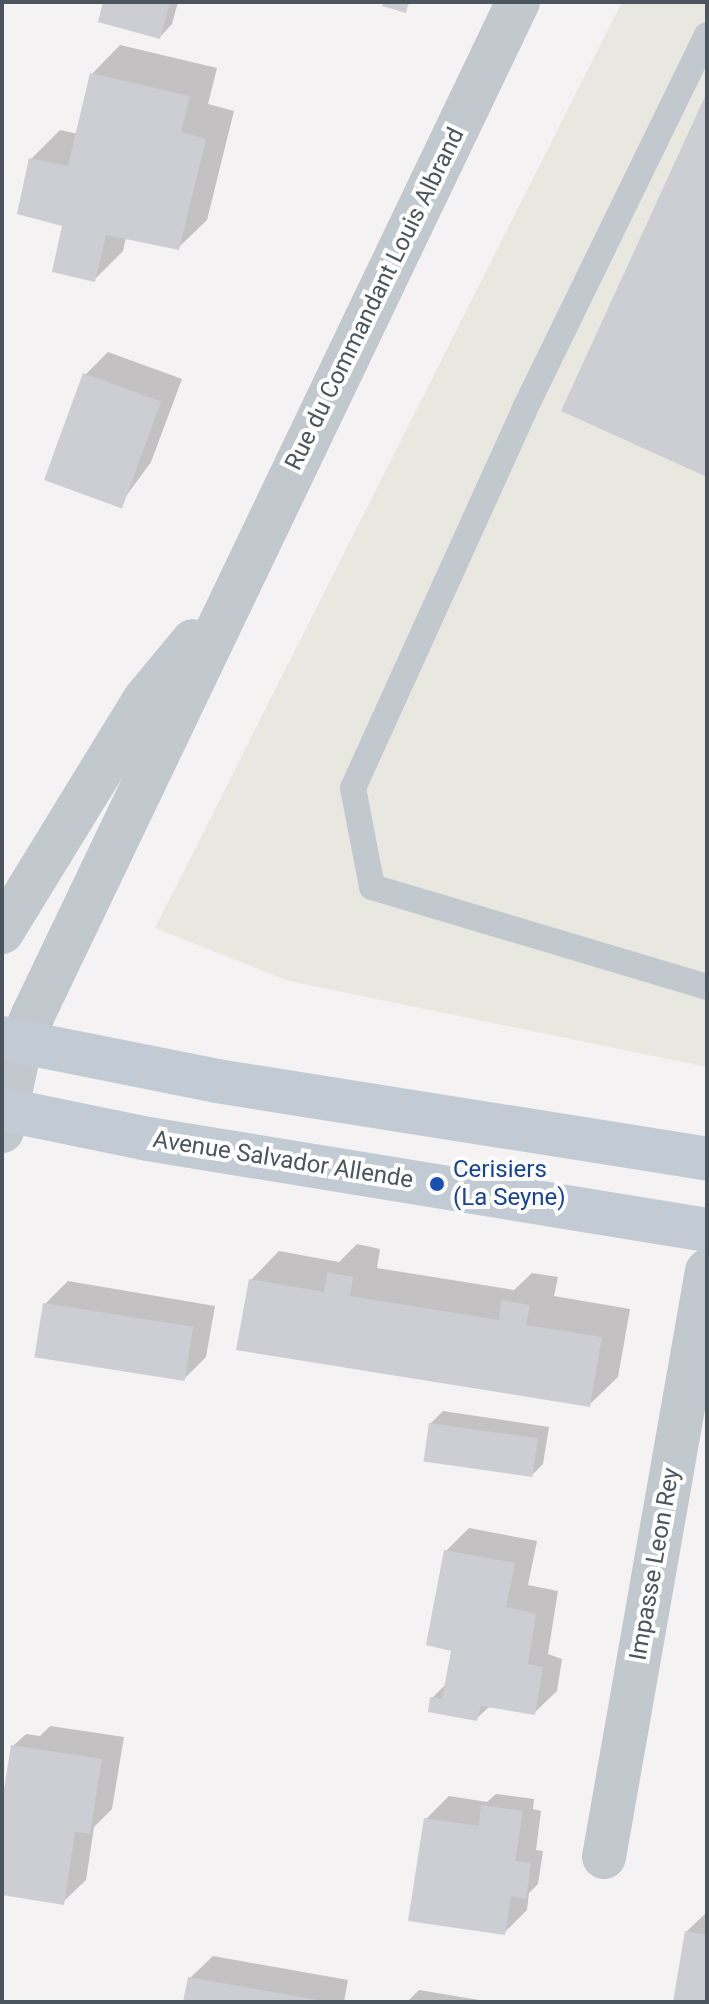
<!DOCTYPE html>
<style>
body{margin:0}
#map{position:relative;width:709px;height:2004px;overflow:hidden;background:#f4f2f2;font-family:Roboto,sans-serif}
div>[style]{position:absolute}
.commercial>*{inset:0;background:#e9e8e0}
.shadow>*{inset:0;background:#0003}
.building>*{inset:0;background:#cdced4;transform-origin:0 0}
.service>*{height:26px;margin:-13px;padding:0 13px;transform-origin:13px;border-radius:13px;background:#c1c9cf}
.minor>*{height:44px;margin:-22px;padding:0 22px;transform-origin:22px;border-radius:22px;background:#c1c9cf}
.secondary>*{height:44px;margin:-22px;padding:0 22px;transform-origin:22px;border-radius:22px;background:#c2cad3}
.dots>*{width:22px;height:22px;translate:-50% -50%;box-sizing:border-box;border:4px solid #fff;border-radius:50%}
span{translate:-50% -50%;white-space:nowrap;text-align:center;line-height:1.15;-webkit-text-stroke:8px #fff;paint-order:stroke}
.street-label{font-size:24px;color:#4b555e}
.transit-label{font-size:24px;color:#164399}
.left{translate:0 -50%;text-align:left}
.frame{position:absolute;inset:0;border:4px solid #4b555e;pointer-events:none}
</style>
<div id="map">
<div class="commercial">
<div style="clip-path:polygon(622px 2px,707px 2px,707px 1067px,289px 981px,155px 928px)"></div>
</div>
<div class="shadow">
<div style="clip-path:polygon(105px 2px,178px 2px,172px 24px,160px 37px)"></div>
<div style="clip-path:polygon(120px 45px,217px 68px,208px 104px,234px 111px,207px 220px,178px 248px,126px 237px,123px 251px,94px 280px,31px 159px,60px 130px,78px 134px,92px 74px)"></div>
<div style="clip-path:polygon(108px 352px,182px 379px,151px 462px,118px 507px,85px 375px)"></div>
<div style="clip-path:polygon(357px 1244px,380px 1249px,377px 1268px,514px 1290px,532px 1273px,558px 1277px,554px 1296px,630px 1309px,618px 1377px,589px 1405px,251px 1280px,279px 1251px,339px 1262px)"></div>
<div style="clip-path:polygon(68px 1281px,215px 1306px,206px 1357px,183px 1380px,45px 1304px)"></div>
<div style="clip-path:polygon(443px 1411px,549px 1427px,543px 1464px,531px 1476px,430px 1424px)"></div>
<div style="clip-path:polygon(469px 1528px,537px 1541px,528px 1585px,558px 1591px,548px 1654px,562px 1659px,557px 1691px,534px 1713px,490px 1706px,476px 1719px,432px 1698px,447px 1683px,453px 1649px,446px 1551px)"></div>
<div style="clip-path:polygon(50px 1726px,124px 1737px,112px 1809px,94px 1827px,86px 1880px,63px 1902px,2px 1893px,2px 1807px,13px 1746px,26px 1734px,40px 1736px)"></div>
<div style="clip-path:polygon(496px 1794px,534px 1799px,533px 1809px,541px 1811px,536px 1850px,543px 1851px,538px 1884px,529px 1893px,527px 1910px,504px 1933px,426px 1819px,449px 1796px,487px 1802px)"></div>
<div style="clip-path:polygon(707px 1912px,707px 2002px,675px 2002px,686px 1932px)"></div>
<div style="clip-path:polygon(213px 1956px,348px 1980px,344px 2002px,185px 2002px,190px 1978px)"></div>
<div style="clip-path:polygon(419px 1990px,491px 2002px,407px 2002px)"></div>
</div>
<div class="building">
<div style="clip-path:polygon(103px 2px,170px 2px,160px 39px,98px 22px)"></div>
<div style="clip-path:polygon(384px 2px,409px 2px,406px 13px,382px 6px)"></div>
<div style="clip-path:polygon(90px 73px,190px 96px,181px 132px,206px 139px,179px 250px,106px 235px,95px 282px,52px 272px,62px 226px,17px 214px,29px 158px,68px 166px)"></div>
<div style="clip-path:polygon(707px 92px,707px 477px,561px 411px)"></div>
<div style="left:83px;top:373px;width:83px;height:114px;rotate:20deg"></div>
<div style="clip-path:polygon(327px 1272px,353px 1277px,350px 1296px,499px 1320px,501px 1300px,530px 1305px,526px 1325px,602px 1337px,590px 1407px,236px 1350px,249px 1279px,324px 1292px)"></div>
<div style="left:43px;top:1303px;width:152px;height:55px;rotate:9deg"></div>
<div style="left:429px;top:1423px;width:110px;height:39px;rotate:8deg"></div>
<div style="clip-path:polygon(444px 1550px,515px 1563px,506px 1607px,536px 1614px,528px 1664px,543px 1667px,535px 1715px,481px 1706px,477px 1721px,428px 1712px,430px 1697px,442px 1699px,451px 1651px,426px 1645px)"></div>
<div style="clip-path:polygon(11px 1745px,102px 1759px,90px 1834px,75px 1832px,64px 1905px,2px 1895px,2px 1802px)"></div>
<div style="clip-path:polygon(481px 1805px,523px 1811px,515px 1861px,531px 1863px,526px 1899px,511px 1896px,505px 1935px,408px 1921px,424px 1818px,479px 1826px)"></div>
<div style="clip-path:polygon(685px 1931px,707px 1935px,707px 2002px,673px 2002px)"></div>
<div style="clip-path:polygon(188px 1977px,318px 2000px,318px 2002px,183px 2002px)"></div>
</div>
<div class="service">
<div style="left:707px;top:35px;width:418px;rotate:116deg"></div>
<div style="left:524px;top:411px;width:414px;rotate:114.4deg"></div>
<div style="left:353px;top:788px;width:101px;rotate:79.1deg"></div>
<div style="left:372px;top:887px;width:350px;rotate:16.6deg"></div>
</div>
<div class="minor">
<div style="left:2px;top:932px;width:273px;rotate:-58.5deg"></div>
<div style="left:145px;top:699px;width:75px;rotate:-50.4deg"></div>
<div style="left:2px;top:1131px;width:91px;rotate:-77.9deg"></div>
<div style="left:21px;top:1042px;width:30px;rotate:-66deg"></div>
<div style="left:33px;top:1015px;width:1123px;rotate:-64.42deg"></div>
<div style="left:604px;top:1857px;width:595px;rotate:-80.03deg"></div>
</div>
<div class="secondary">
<div style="left:2px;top:1038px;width:219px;rotate:11.3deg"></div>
<div style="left:217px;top:1081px;width:496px;rotate:9deg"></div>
<div style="left:2px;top:1109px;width:149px;rotate:11.6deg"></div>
<div style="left:148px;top:1139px;width:566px;rotate:9.25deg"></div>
</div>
<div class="dots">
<div style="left:437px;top:1184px;background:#1a4fb4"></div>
</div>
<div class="street-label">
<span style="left:375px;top:299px;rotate:-64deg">Rue du Commandant Louis Albrand</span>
<span style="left:283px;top:1160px;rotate:9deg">Avenue Salvador Allende</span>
<span style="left:655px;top:1564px;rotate:-80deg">Impasse Leon Rey</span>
</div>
<div class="transit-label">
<span class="left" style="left:453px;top:1184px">Cerisiers<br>(La Seyne)</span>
</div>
<div class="frame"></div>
</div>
